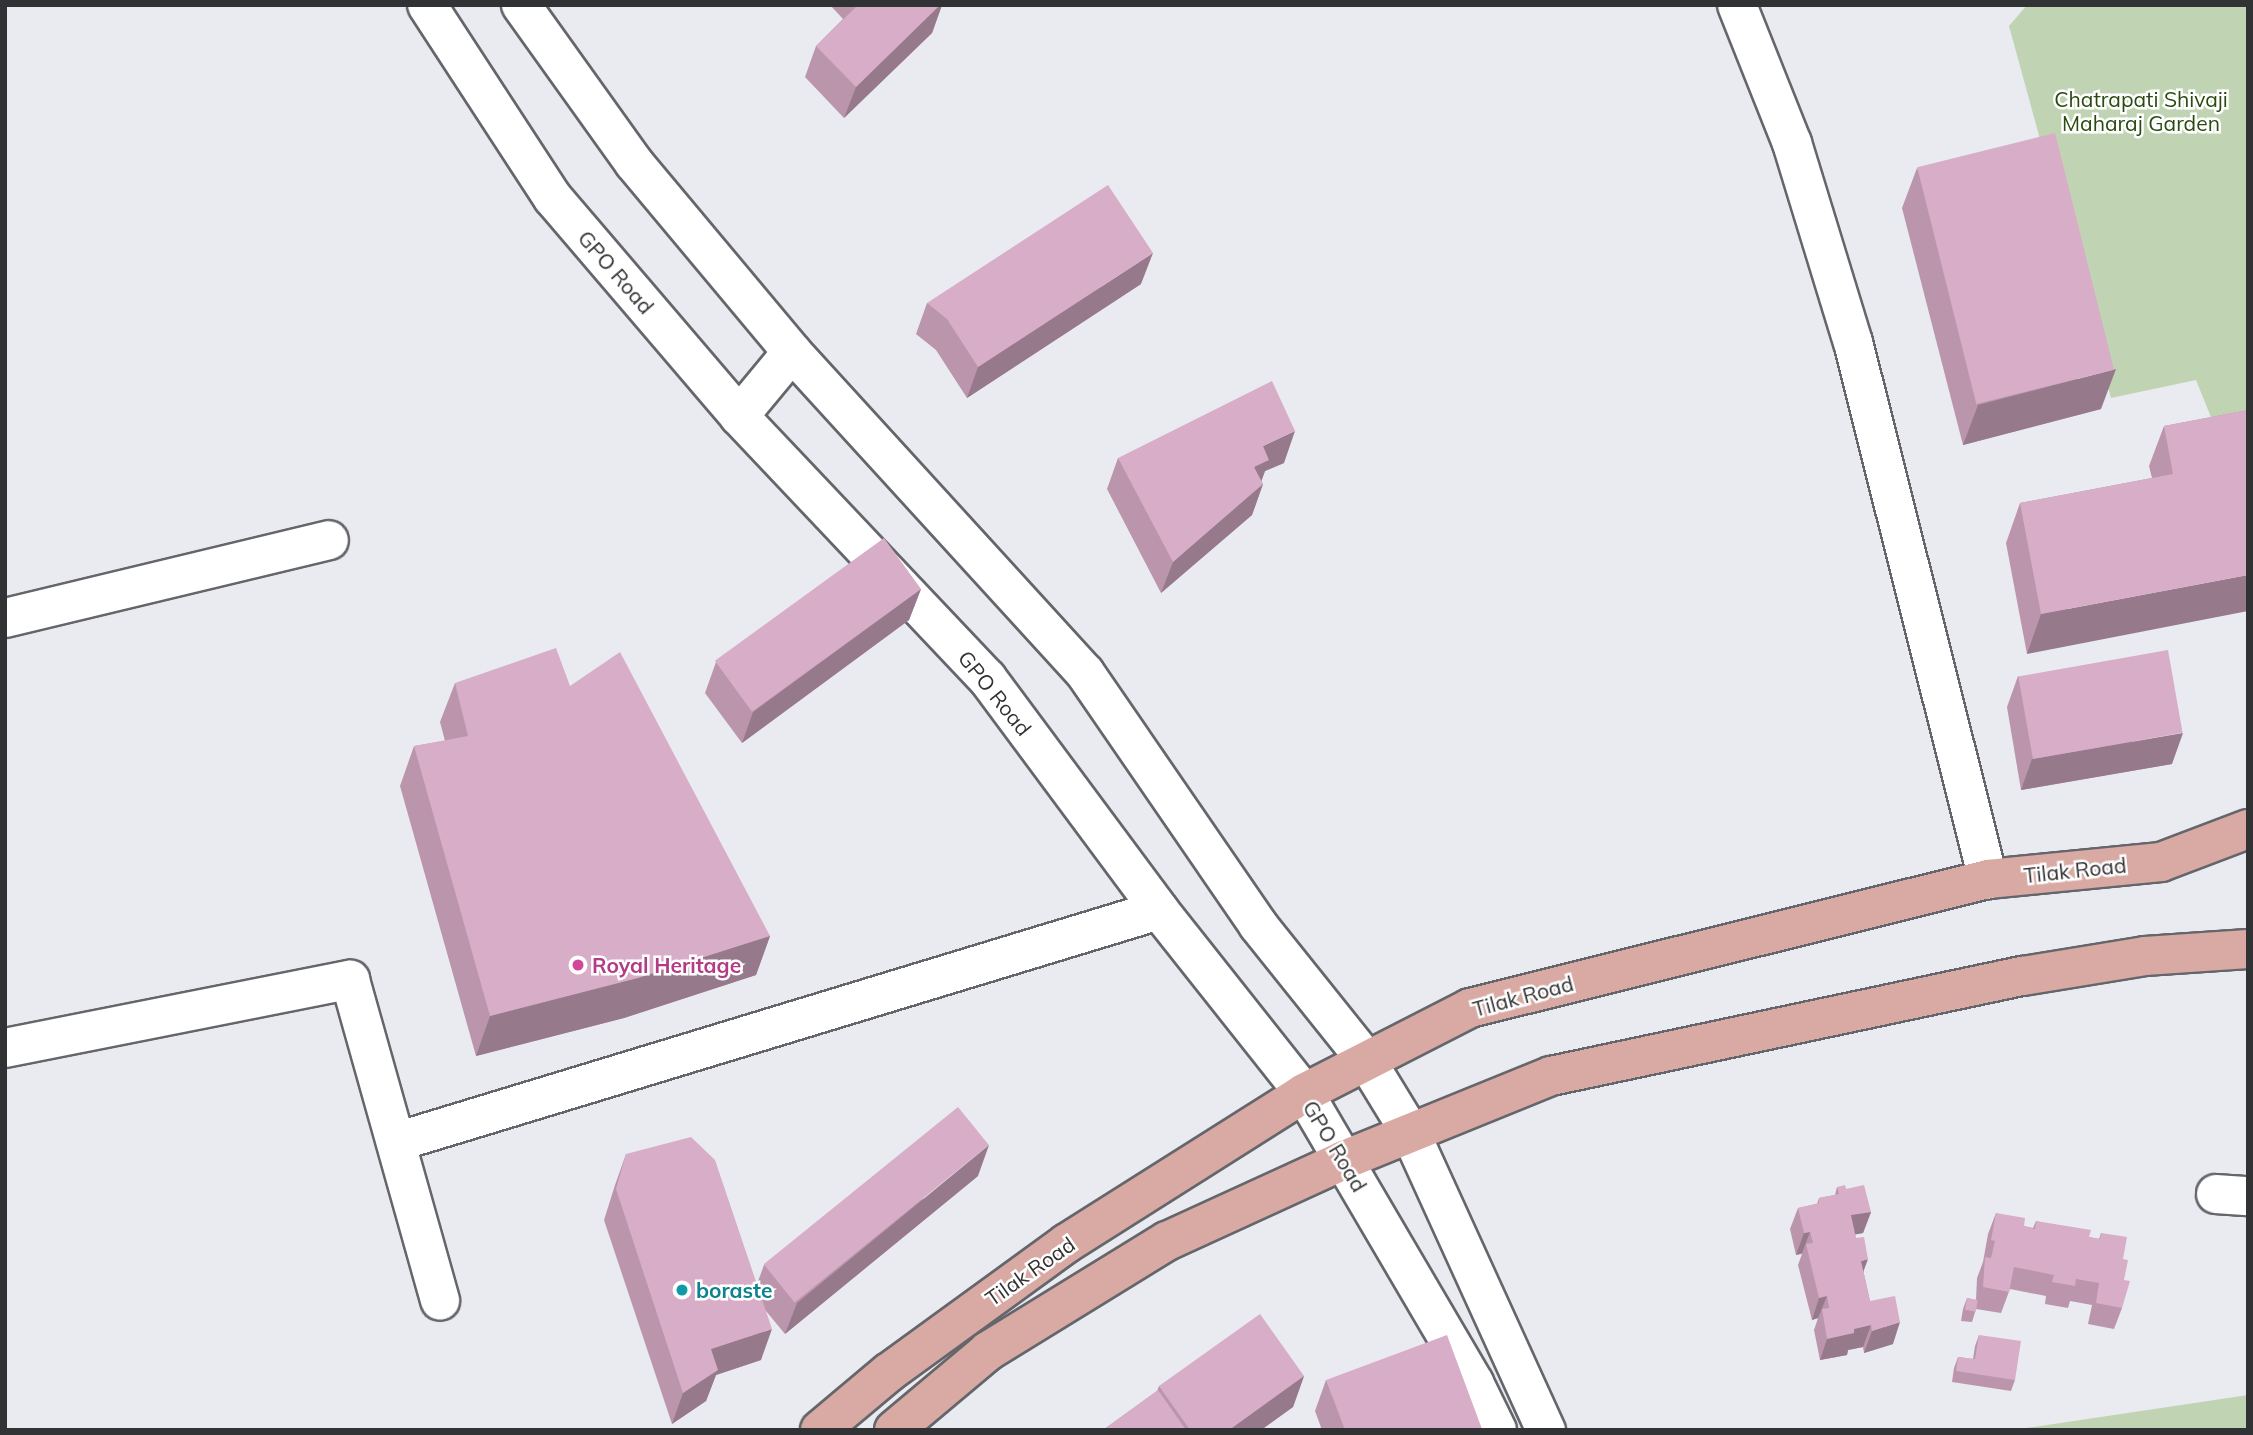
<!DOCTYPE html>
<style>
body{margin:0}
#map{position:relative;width:2253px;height:1435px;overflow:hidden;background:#e9ebf0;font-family:Mulish,sans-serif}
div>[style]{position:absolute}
.green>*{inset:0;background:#c0d4b4}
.roads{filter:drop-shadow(2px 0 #64666b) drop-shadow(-2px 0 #64666b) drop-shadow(0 2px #64666b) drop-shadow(0 -2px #64666b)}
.minor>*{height:38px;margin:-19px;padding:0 19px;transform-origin:19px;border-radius:19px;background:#fff}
.major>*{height:38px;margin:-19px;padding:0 19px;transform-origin:19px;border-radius:19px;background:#d9aaa3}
.wall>*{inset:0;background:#ba95ac}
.shaded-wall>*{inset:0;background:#97798c}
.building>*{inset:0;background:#d8adc8;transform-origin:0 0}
.dots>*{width:19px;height:19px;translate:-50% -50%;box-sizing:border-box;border:4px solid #fff;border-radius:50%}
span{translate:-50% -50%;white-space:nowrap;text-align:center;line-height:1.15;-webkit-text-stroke:5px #fff;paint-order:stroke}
.park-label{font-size:21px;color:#2b4a10}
.street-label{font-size:21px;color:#313234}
.hotel-label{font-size:21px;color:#b23c85;font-weight:700}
.left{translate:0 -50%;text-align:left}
.culture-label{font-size:21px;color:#0d838f;font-weight:700}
.frame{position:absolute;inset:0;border:7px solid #313234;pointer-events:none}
</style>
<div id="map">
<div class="green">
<div style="clip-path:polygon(2027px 5px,2248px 5px,2248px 442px,2223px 447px,2196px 380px,2111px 398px,2009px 26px)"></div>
<div style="clip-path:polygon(2248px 1395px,2248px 1430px,2013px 1430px)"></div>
</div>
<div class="roads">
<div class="minor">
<div style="left:427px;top:5px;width:230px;rotate:56.9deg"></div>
<div style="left:553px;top:198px;width:287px;rotate:49.5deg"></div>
<div style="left:739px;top:416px;width:361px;rotate:46.6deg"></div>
<div style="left:987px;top:678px;width:289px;rotate:53.4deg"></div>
<div style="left:1159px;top:910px;width:233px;rotate:51.6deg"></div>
<div style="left:1304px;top:1093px;width:336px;rotate:59.6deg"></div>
<div style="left:1474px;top:1383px;width:52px;rotate:63.9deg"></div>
<div style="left:521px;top:5px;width:194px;rotate:54.4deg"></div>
<div style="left:634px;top:163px;width:246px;rotate:50.1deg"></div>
<div style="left:792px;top:352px;width:435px;rotate:47.6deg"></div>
<div style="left:1085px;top:673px;width:306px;rotate:55.5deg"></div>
<div style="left:1258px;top:925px;width:173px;rotate:51.3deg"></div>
<div style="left:1366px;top:1060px;width:84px;rotate:58.6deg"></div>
<div style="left:1410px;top:1132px;width:328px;rotate:65.5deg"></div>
<div style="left:1737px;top:5px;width:149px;rotate:68.3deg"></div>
<div style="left:1792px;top:143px;width:208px;rotate:73deg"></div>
<div style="left:1853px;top:342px;width:554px;rotate:75.89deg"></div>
<div style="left:739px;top:416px;width:83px;rotate:-50.4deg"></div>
<div style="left:5px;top:618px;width:333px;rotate:-13.5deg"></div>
<div style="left:5px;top:1048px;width:352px;rotate:-11.2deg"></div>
<div style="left:350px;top:980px;width:333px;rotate:74.3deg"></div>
<div style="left:396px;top:1142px;width:797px;rotate:-16.91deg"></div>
<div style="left:2216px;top:1194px;width:32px;rotate:4deg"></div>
</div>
<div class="major">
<div style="left:820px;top:1430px;width:89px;rotate:-40deg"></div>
<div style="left:888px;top:1373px;width:221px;rotate:-36deg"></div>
<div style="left:1067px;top:1243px;width:280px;rotate:-32.3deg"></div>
<div style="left:1304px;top:1093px;width:186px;rotate:-27.1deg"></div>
<div style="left:1470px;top:1008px;width:534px;rotate:-13.98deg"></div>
<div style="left:1988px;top:879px;width:174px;rotate:-5.6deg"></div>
<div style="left:2161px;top:862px;width:93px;rotate:-20.8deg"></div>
<div style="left:894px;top:1430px;width:123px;rotate:-40deg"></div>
<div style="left:988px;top:1351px;width:210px;rotate:-31.6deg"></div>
<div style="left:1167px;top:1241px;width:195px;rotate:-24.6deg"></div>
<div style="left:1344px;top:1160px;width:223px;rotate:-22.1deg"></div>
<div style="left:1551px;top:1076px;width:482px;rotate:-12deg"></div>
<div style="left:2023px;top:976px;width:124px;rotate:-9.3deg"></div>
<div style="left:2145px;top:956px;width:103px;rotate:-3.9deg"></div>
</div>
</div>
<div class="wall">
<div style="clip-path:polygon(830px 5px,942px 5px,932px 33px,844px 118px,805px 77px,816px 46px,843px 19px)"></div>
<div style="clip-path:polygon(1917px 168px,2101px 409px,1963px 445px,1902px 208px)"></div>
<div style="clip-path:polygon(1141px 284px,967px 398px,936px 350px,916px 334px,927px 303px)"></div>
<div style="clip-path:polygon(2248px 410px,2027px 654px,2006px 543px,2020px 503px,2152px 478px,2149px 466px,2164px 426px)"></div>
<div style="clip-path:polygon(1118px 458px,1284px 463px,1265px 471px,1261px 481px,1263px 484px,1252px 515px,1161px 593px,1107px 489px)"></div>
<div style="clip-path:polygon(921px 589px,909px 620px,742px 743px,705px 693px,716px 662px)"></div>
<div style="clip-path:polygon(2018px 676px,2172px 764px,2021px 790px,2007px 707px)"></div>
<div style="clip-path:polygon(455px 683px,570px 686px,770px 936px,756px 975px,624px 1018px,476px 1056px,400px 786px,414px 746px,445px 741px,440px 722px)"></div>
<div style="clip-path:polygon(626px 1154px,757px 1284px,764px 1265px,978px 1176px,785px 1334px,766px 1311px,761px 1360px,716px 1375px,706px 1401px,672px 1424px,604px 1220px,615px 1185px)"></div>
<div style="clip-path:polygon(1837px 1187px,1846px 1189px,1871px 1212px,1863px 1233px,1855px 1234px,1870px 1301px,1893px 1344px,1864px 1353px,1863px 1347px,1848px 1350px,1847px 1355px,1820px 1360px,1814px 1330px,1818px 1318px,1812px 1320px,1798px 1265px,1802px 1254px,1796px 1255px,1790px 1229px,1798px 1208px,1817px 1204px,1819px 1198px,1835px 1195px)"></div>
<div style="clip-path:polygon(1996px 1213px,2024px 1226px,2033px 1228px,2036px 1221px,2089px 1237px,2099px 1239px,2101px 1233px,2123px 1259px,2124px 1280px,2122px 1308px,2114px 1329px,2088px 1324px,2092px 1305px,2070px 1301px,2068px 1308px,2045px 1304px,2046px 1296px,2010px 1289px,2001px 1313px,1976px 1309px,1972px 1322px,1961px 1321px,1963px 1309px,1967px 1298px,1976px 1300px,1977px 1278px,1983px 1262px,1988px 1234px)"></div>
<div style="clip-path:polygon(1979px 1335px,2015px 1380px,2011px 1391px,1952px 1382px,1954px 1368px,1958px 1357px,1973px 1359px,1975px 1346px)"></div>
<div style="clip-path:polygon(1304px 1376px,1293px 1407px,1261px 1430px,1103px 1430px,1157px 1391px,1159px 1386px)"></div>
<div style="clip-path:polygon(1326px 1380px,1482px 1429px,1322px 1430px,1315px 1411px)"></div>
</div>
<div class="shaded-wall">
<div style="clip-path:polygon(940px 5px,942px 5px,932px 33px,844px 118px,856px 87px)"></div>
<div style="clip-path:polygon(1153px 253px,1141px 284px,967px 398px,978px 367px)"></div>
<div style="clip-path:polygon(2116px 369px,2101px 409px,1963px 445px,1978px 405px)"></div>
<div style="clip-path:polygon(1295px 431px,1284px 463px,1265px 471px,1259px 488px,1263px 484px,1252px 515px,1161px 593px,1173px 562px,1243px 498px,1263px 446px)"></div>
<div style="clip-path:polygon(2248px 575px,2248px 611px,2027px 654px,2041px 614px)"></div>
<div style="clip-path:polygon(921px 589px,909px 620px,742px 743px,753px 712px)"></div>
<div style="clip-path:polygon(2183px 733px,2172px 764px,2021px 790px,2032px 759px)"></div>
<div style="clip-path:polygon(770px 936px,756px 975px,624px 1018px,476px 1056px,490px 1016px)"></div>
<div style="clip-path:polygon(989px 1145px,978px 1176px,785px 1334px,797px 1303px)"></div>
<div style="clip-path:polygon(1871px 1212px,1863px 1233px,1843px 1237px,1851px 1215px)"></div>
<div style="clip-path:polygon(1810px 1232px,1802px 1253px,1796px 1255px,1804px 1233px)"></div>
<div style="clip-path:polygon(1868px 1259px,1860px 1281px,1861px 1261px)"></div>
<div style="clip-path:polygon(1827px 1296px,1818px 1318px,1812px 1320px,1819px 1298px)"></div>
<div style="clip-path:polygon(1900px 1322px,1893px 1344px,1864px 1353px,1872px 1331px)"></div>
<div style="clip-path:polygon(1871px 1325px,1863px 1347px,1848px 1350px,1847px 1355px,1820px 1360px,1827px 1339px,1854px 1329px)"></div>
<div style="clip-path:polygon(772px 1329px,761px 1360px,716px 1375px,706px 1401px,672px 1424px,683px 1393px,711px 1349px)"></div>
<div style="clip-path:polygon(1304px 1376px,1293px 1407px,1261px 1430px,1229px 1430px)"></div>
</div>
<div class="building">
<div style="clip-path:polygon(858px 5px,940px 5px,856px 87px,816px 46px)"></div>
<div style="left:2055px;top:133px;width:244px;height:142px;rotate:76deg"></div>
<div style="clip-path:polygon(1108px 185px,1153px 253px,978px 367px,947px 319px,927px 303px)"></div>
<div style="clip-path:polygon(1272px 381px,1295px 431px,1263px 446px,1269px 460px,1254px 467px,1263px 484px,1173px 562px,1118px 458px)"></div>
<div style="clip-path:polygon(2248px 410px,2248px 575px,2041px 614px,2020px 503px,2173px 474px,2164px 426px)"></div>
<div style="left:884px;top:538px;width:63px;height:209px;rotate:54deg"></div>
<div style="clip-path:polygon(556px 648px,570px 686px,620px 652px,770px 936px,638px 978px,490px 1016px,414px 746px,468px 736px,455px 683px)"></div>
<div style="left:2168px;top:650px;width:84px;height:152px;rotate:80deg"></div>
<div style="left:958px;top:1107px;width:49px;height:250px;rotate:51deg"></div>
<div style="clip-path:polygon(691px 1137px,715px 1160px,772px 1329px,711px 1349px,718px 1370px,683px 1393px,616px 1189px,626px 1154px)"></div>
<div style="clip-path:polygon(1845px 1185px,1846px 1189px,1864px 1185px,1871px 1212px,1851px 1215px,1856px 1238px,1864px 1237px,1868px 1259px,1861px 1261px,1870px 1301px,1895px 1296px,1900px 1322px,1872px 1331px,1871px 1325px,1854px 1329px,1854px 1333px,1827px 1339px,1822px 1309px,1829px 1308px,1827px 1296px,1819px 1298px,1806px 1244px,1813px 1243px,1810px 1232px,1804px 1233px,1798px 1208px,1819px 1203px,1819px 1198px,1839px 1194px,1837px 1187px)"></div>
<div style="clip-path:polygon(1996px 1213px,2025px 1218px,2024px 1226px,2035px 1229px,2036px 1221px,2091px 1230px,2089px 1237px,2100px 1239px,2101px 1233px,2127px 1237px,2123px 1259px,2128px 1260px,2124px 1280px,2130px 1281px,2122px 1308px,2096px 1303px,2099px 1283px,2076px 1279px,2075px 1286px,2052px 1282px,2054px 1275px,2014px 1267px,2009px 1292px,1983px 1287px,1985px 1257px,1991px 1258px,1995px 1241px,1991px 1240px)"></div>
<div style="left:1967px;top:1298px;width:11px;height:12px;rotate:10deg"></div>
<div style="clip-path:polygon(1260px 1314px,1304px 1376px,1229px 1430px,1190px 1430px,1159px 1386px)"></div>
<div style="clip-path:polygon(1447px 1335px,1482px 1429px,1345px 1430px,1326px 1380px)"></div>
<div style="clip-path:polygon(1979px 1335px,2021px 1341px,2015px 1380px,1956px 1371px,1958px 1357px,1975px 1359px)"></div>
<div style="clip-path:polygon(1158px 1390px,1186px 1430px,1103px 1430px)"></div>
</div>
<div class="dots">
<div style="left:578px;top:965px;background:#d1479c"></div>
<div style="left:682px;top:1290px;background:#0f9aa8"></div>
</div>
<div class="park-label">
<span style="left:2141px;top:111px">Chatrapati Shivaji<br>Maharaj Garden</span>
</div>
<div class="street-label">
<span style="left:616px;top:272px;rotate:49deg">GPO Road</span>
<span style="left:995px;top:693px;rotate:51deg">GPO Road</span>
<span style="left:2075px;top:870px;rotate:-6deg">Tilak Road</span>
<span style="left:1523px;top:996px;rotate:-15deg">Tilak Road</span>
<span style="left:1335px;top:1146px;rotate:59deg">GPO Road</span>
<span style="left:1030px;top:1271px;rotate:-35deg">Tilak Road</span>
</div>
<div class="hotel-label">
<span class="left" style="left:592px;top:965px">Royal Heritage</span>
</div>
<div class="culture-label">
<span class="left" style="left:696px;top:1290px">boraste</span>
</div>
<div class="frame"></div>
</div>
